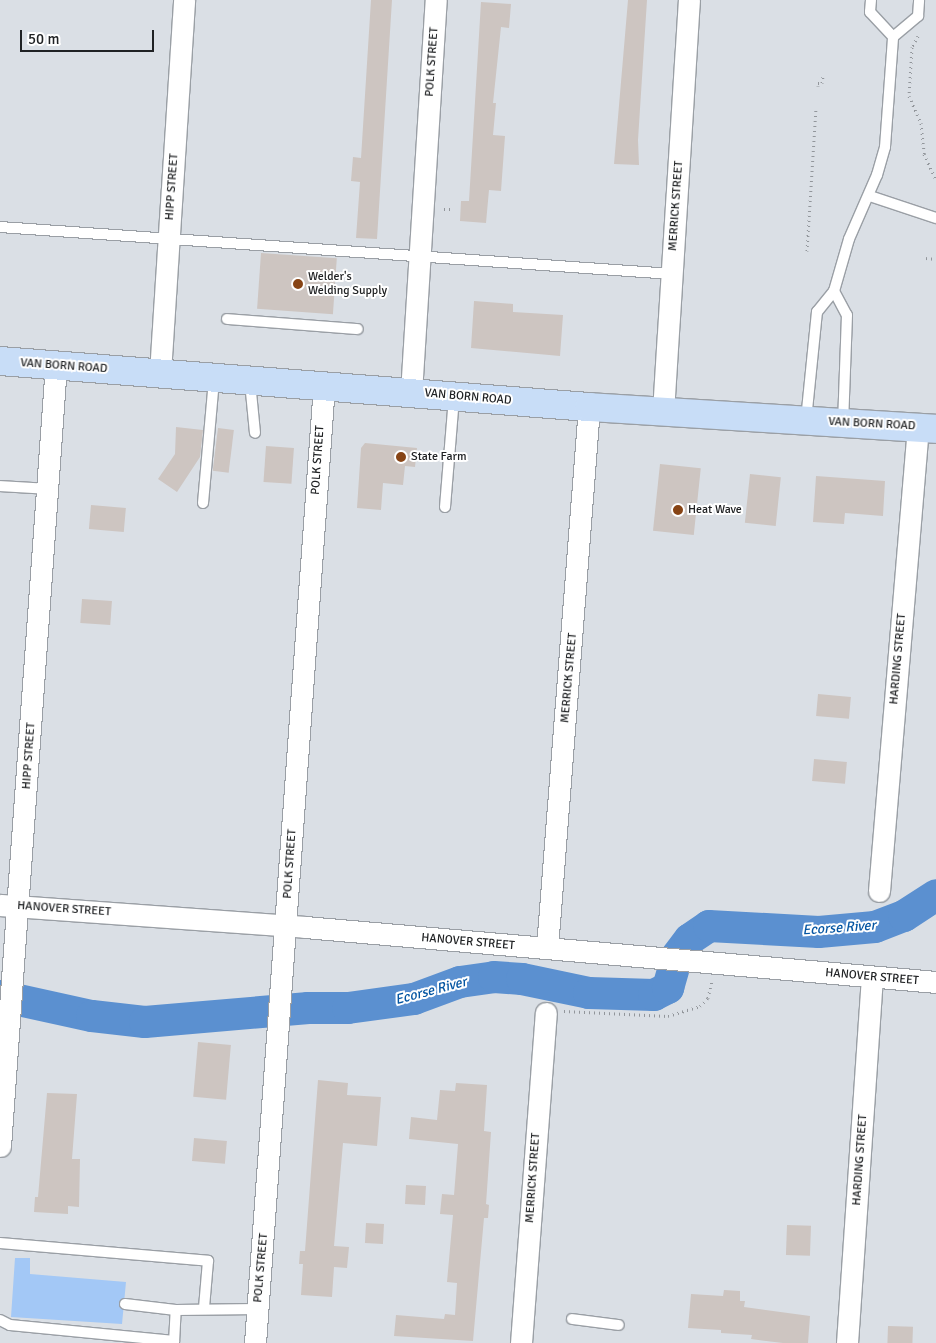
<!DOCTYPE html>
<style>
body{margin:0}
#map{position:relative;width:936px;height:1343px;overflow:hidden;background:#dadfe5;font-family:Signika,sans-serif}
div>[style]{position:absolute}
.green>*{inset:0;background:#a3c8f6}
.river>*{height:32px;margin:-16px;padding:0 16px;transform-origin:16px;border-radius:16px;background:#5b90d0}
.building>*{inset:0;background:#cdc5c1;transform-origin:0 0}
.path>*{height:3px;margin-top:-1.5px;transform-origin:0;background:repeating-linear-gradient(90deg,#92969b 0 1px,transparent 0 5px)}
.roads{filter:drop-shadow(1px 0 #9a9fa5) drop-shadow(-1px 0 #9a9fa5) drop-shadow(0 1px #9a9fa5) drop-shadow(0 -1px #9a9fa5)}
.lane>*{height:10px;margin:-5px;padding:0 5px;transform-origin:5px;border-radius:5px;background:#fff}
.street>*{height:21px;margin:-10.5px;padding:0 10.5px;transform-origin:10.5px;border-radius:10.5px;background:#fff}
.secondary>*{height:28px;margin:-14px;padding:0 14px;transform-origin:14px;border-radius:14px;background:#c8ddf7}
.dots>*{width:14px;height:14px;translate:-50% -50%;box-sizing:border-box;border:2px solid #fff;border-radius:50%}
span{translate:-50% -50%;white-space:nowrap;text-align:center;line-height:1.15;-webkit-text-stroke:4px #fff;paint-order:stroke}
.street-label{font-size:12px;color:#202224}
.poi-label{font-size:12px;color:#202224}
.left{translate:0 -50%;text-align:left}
.water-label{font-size:14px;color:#0455a2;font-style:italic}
.scale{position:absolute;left:20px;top:30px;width:134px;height:22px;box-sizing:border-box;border:2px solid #202224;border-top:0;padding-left:6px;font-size:15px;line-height:18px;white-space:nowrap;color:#202224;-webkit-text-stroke:4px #fff;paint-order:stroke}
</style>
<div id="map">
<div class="green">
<div style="clip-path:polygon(15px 1258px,30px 1258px,30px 1274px,126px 1282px,122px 1324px,11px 1317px)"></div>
</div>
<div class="river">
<div style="left:0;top:996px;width:94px;rotate:12.3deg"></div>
<div style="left:92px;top:1016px;width:53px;rotate:6.5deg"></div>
<div style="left:145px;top:1022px;width:164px;rotate:-4.9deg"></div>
<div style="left:308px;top:1008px;width:40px"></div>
<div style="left:348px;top:1008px;width:67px;rotate:-7.8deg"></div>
<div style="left:414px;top:999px;width:49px;rotate:-20.3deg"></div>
<div style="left:460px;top:982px;width:34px;rotate:-8deg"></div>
<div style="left:494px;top:977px;width:28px;rotate:4deg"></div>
<div style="left:522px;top:979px;width:68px;rotate:11.8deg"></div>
<div style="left:589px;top:993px;width:65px;rotate:1.8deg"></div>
<div style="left:654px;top:995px;width:16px;rotate:-27deg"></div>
<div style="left:668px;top:988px;width:33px;rotate:-74deg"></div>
<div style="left:677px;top:956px;width:21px;rotate:-53deg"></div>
<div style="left:690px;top:939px;width:23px;rotate:-34deg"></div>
<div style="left:709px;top:926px;width:110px;rotate:3.1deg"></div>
<div style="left:819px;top:932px;width:56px;rotate:-5.1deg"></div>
<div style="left:875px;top:927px;width:31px;rotate:-21deg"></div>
<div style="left:904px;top:916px;width:38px;rotate:-33deg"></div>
</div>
<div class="building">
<div style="clip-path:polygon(371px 0,392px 0,377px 239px,356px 238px,360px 182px,351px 181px,353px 157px,361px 158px)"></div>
<div style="clip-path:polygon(628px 0,647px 0,638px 140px,639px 165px,614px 164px)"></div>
<div style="clip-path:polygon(481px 2px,511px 4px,509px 28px,501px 27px,493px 103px,496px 103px,493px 135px,505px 136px,501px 191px,489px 190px,486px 223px,460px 221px,461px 201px,469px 201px)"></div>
<div style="left:261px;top:253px;width:76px;height:56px;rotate:4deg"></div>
<div style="clip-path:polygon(474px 301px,513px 304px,513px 312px,563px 315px,560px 356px,471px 348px)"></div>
<div style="clip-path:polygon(176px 427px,203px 430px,200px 457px,177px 492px,158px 479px,175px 454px)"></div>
<div style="left:218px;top:428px;width:16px;height:43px;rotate:7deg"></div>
<div style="clip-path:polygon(365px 443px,417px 448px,415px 467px,405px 466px,403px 485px,383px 483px,381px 510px,357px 508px,361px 448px)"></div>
<div style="left:266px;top:446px;width:28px;height:36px;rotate:4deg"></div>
<div style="left:660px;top:464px;width:41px;height:67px;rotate:6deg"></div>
<div style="left:750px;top:474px;width:31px;height:49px;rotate:6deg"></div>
<div style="clip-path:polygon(816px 476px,885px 481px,883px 516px,845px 513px,844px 524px,813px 522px)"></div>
<div style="left:91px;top:505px;width:35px;height:24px;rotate:5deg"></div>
<div style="left:82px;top:599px;width:30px;height:24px;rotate:4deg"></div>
<div style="left:818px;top:694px;width:33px;height:22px;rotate:5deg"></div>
<div style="left:814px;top:759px;width:33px;height:22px;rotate:5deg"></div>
<div style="left:198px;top:1042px;width:33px;height:55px;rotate:5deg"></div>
<div style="clip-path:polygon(318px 1080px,348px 1083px,347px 1095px,381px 1097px,377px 1146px,343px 1143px,334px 1246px,349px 1247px,347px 1268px,334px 1267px,332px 1297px,301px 1295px,303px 1264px,299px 1264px,300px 1251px,305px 1251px)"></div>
<div style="clip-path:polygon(456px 1083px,487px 1085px,484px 1131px,491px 1132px,486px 1204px,489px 1205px,488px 1218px,484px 1218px,473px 1341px,394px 1336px,396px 1315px,444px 1319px,445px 1314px,455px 1315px,457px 1283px,447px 1282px,453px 1215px,440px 1214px,442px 1194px,454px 1195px,458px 1144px,409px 1139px,411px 1117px,437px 1120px,440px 1090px,455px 1091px)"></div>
<div style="clip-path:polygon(47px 1093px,77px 1094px,72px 1159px,80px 1159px,79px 1207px,68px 1206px,68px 1214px,34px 1212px,35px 1197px,38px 1197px)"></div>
<div style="left:194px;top:1138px;width:33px;height:23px;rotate:5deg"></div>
<div style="left:406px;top:1185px;width:20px;height:19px;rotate:3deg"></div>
<div style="left:366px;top:1223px;width:18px;height:20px;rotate:3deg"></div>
<div style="left:787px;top:1225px;width:24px;height:30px;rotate:2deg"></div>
<div style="clip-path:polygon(724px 1290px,740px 1291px,740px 1301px,745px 1301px,744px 1307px,810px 1316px,808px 1343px,783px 1343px,751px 1339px,752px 1335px,721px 1333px,721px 1330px,688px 1328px,691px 1294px,723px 1296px)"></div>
<div style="left:888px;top:1326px;width:25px;height:17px;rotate:2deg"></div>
</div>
<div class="path">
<div style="left:918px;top:36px;width:13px;rotate:119deg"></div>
<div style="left:912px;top:47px;width:49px;rotate:93.5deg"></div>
<div style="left:909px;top:96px;width:30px;rotate:66deg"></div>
<div style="left:921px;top:123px;width:31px;rotate:84deg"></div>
<div style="left:924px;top:154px;width:29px;rotate:65deg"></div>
<div style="left:818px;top:86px;width:3px;rotate:-90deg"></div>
<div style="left:818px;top:83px;width:4px"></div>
<div style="left:822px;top:83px;width:7px;rotate:-82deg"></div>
<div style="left:444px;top:209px;width:9px"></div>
<div style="left:807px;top:251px;width:142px;rotate:-86.4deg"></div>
<div style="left:926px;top:258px;width:10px;rotate:6deg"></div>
<div style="left:564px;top:1011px;width:104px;rotate:2.8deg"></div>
<div style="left:668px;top:1016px;width:34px;rotate:-17deg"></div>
<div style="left:700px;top:1006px;width:11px;rotate:-45deg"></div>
<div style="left:708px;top:998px;width:18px;rotate:-77deg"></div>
</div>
<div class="roads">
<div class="lane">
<div style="left:871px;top:0;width:12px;rotate:95deg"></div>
<div style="left:870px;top:12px;width:34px;rotate:47deg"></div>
<div style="left:870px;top:196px;width:70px;rotate:18.4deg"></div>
<div style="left:0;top:227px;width:674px;rotate:4deg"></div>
<div style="left:834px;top:291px;width:27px;rotate:62deg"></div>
<div style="left:847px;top:315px;width:107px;rotate:92.1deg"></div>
<div style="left:227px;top:319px;width:131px;rotate:4.4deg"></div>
<div style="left:250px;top:382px;width:51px;rotate:84.4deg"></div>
<div style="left:806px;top:420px;width:109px;rotate:-84.2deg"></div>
<div style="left:817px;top:312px;width:27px;rotate:-51deg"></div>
<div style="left:834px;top:291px;width:54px;rotate:-73.9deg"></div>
<div style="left:849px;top:239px;width:70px;rotate:-66.4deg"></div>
<div style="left:877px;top:175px;width:29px;rotate:-74deg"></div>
<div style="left:885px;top:147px;width:110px;rotate:-85.8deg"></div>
<div style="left:893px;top:37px;width:33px;rotate:-40deg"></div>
<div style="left:918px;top:16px;width:16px;rotate:-86deg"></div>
<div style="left:0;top:486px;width:49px;rotate:3.5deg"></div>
<div style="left:203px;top:503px;width:123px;rotate:-84.9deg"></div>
<div style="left:445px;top:507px;width:110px;rotate:-85.3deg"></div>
<div style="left:0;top:1243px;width:209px;rotate:4.9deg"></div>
<div style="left:208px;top:1261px;width:47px;rotate:94.9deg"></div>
<div style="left:125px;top:1304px;width:51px;rotate:6.7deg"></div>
<div style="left:176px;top:1310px;width:82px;rotate:-0.7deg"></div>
<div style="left:572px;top:1319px;width:47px;rotate:7.3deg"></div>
<div style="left:0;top:1320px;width:11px;rotate:27deg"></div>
<div style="left:10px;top:1325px;width:165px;rotate:5.6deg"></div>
<div style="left:174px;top:1343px;width:33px;rotate:-87deg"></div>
</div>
<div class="street">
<div style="left:160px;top:373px;width:374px;rotate:-86.3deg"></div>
<div style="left:411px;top:393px;width:394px;rotate:-86.4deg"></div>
<div style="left:663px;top:412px;width:413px;rotate:-86.4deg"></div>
<div style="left:879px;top:891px;width:466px;rotate:-85.2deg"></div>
<div style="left:0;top:905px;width:306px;rotate:4.1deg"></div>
<div style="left:305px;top:927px;width:633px;rotate:4.98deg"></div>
<div style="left:547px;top:948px;width:543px;rotate:-85.56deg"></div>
<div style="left:0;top:1146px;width:783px;rotate:-85.9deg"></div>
<div style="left:255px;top:1343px;width:960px;rotate:-85.88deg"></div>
<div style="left:521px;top:1343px;width:331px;rotate:-85.7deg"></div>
<div style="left:847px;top:1343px;width:367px;rotate:-86.1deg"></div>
</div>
<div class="secondary">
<div style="left:0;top:361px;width:591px;rotate:4.47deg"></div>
<div style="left:589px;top:407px;width:348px;rotate:3.6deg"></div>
</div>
</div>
<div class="dots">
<div style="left:298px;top:284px;background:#874415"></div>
<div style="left:401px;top:457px;background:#874415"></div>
<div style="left:678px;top:510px;background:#874415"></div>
</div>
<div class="street-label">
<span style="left:432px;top:62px;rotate:-86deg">POLK STREET</span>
<span style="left:172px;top:187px;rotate:-86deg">HIPP STREET</span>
<span style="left:676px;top:206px;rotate:-86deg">MERRICK STREET</span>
<span style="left:64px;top:366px;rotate:4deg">VAN BORN ROAD</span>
<span style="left:468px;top:397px;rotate:5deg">VAN BORN ROAD</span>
<span style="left:872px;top:424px;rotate:3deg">VAN BORN ROAD</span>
<span style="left:318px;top:460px;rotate:-86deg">POLK STREET</span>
<span style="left:898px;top:659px;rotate:-85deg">HARDING STREET</span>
<span style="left:569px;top:678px;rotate:-85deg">MERRICK STREET</span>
<span style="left:29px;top:756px;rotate:-86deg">HIPP STREET</span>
<span style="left:290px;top:864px;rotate:-86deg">POLK STREET</span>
<span style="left:64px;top:909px;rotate:4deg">HANOVER STREET</span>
<span style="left:468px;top:942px;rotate:5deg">HANOVER STREET</span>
<span style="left:872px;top:977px;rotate:5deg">HANOVER STREET</span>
<span style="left:860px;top:1160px;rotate:-86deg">HARDING STREET</span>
<span style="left:533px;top:1178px;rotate:-86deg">MERRICK STREET</span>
<span style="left:261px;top:1268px;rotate:-85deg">POLK STREET</span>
</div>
<div class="poi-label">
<span class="left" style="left:308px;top:284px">Welder's<br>Welding Supply</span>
<span class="left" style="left:411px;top:457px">State Farm</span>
<span class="left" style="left:688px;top:510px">Heat Wave</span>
</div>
<div class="water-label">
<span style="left:839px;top:928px;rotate:-4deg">Ecorse River</span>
<span style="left:431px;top:991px;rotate:-15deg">Ecorse River</span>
</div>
<div class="scale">50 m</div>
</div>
